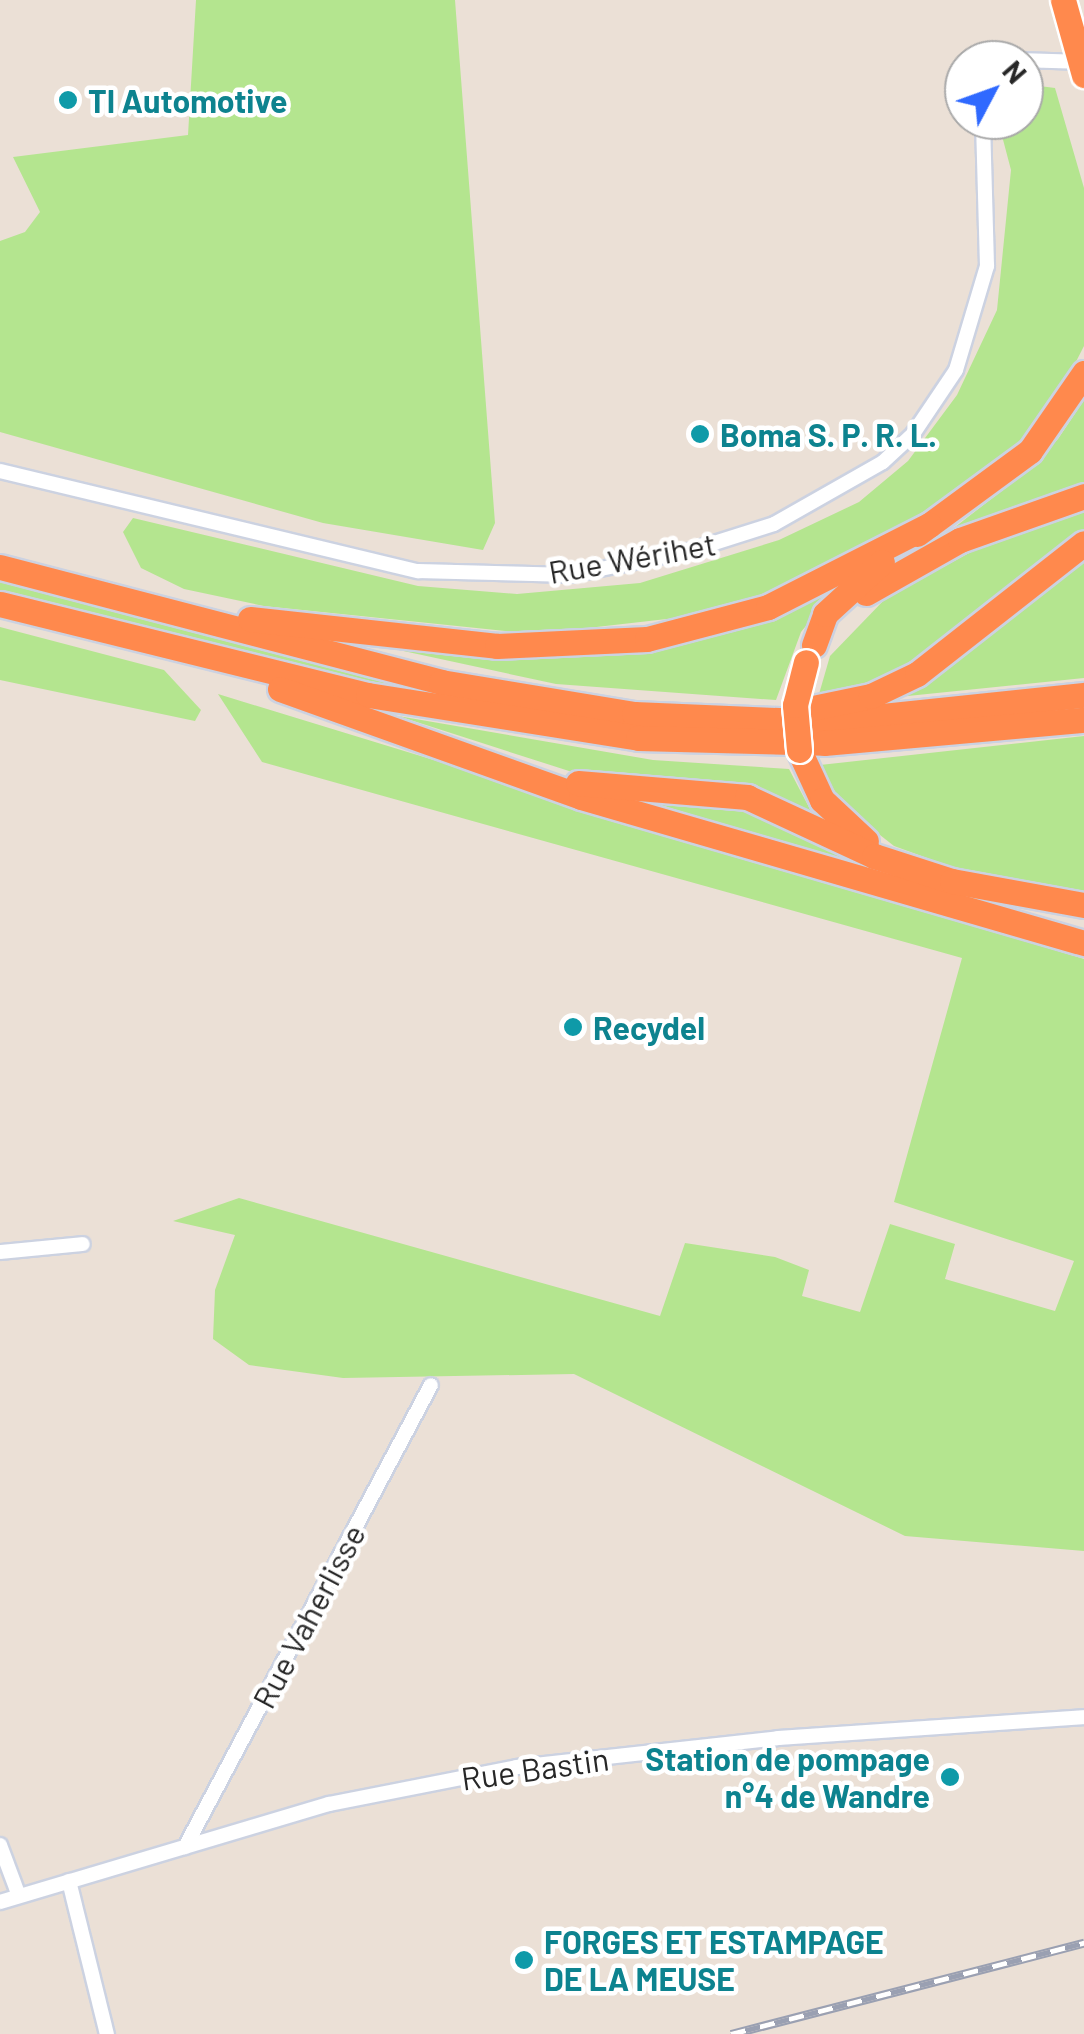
<!DOCTYPE html>
<meta charset="utf-8">
<style>
body{margin:0}
#map{position:relative;width:1084px;height:2034px;overflow:hidden;background:#ebe0d6;font-family:Barlow,sans-serif}
div>[style]{position:absolute}
.green>*{inset:0;background:#b4e58f}
.roads{filter:drop-shadow(2px 0 #ccd2e1) drop-shadow(-2px 0 #ccd2e1) drop-shadow(0 2px #ccd2e1) drop-shadow(0 -2px #ccd2e1)}
.minor>*{height:14px;margin:-7px;padding:0 7px;transform-origin:7px;border-radius:7px;background:#fff}
.motorway>*{height:25px;margin:-12.5px;padding:0 12.5px;transform-origin:12.5px;border-radius:12.5px;background:#ff894d}
.rail>*{height:9px;margin-top:-4.5px;transform-origin:0;background:repeating-linear-gradient(90deg,#fff 0 15px,#9aa0b2 0 30px);box-sizing:border-box;border-block:2px solid #9aa0b2}
.bridges{filter:drop-shadow(2px 0 #fff) drop-shadow(-2px 0 #fff) drop-shadow(0 2px #fff) drop-shadow(0 -2px #fff)}
.motorway-bridge>*{height:25px;margin:-12.5px;padding:0 12.5px;transform-origin:12.5px;border-radius:12.5px;background:#ff894d}
.dots>*{width:28px;height:28px;translate:-50% -50%;box-sizing:border-box;border:5px solid #fff;border-radius:50%}
span{translate:-50% -50%;white-space:nowrap;text-align:center;line-height:1.15;-webkit-text-stroke:9px #fff;paint-order:stroke}
.culture-label{font-size:32px;color:#0d838f;font-weight:700}
.left{translate:0 -50%;text-align:left}
.right{translate:-100% -50%;text-align:right}
.street-label{font-size:32px;color:#272727}
.north{position:absolute;left:944px;top:40px;width:100px;height:100px;box-sizing:border-box;background:#fff;border:2px solid #a9a9a9;border-radius:50%;rotate:49deg;font-size:28px;font-weight:700;line-height:40px;text-align:center;color:#272727}
.north::after{content:'';display:block;margin:auto;width:35px;height:45px;background:#2f69ff;clip-path:polygon(50% 0,100% 100%,50% 72%,0 100%)}
</style>
<div id="map">
<div class="green">
<div style="clip-path:polygon(196px 0,455px 0,495px 523px,483px 550px,323px 523px,0 432px,0 241px,25px 232px,40px 212px,13px 157px,188px 135px)"></div>
<div style="clip-path:polygon(1024px 84px,1055px 88px,1084px 188px,1084px 346px,1062px 389px,1012px 453px,891px 535px,779px 591px,693px 616px,535px 634px,264px 606px,184px 589px,141px 568px,123px 532px,133px 518px,418px 586px,517px 594px,640px 583px,779px 540px,859px 502px,908px 461px,957px 395px,997px 310px,1011px 170px,1001px 132px,1004px 120px,1024px 120px)"></div>
<div style="clip-path:polygon(1084px 400px,1084px 490px,933px 544px,1021px 476px,1058px 439px)"></div>
<div style="clip-path:polygon(1084px 512px,1084px 533px,943px 647px,870px 690px,817px 701px,830px 656px,886px 598px,980px 547px)"></div>
<div style="clip-path:polygon(1084px 553px,1084px 678px,888px 698px)"></div>
<div style="clip-path:polygon(0 579px,180px 628px,426px 692px,276px 663px,0 590px)"></div>
<div style="clip-path:polygon(835px 590px,801px 632px,776px 700px,556px 684px,357px 641px,728px 629px)"></div>
<div style="clip-path:polygon(0 627px,164px 670px,201px 710px,195px 721px,0 680px)"></div>
<div style="clip-path:polygon(218px 694px,1084px 959px,1084px 1551px,905px 1536px,574px 1374px,343px 1378px,249px 1365px,213px 1339px,215px 1290px,235px 1235px,173px 1221px,239px 1198px,660px 1316px,685px 1243px,775px 1257px,809px 1270px,802px 1296px,860px 1312px,890px 1224px,955px 1244px,945px 1279px,1055px 1311px,1074px 1261px,894px 1202px,962px 958px,262px 762px)"></div>
<div style="clip-path:polygon(398px 716px,653px 760px,789px 769px,812px 813px,569px 771px)"></div>
<div style="clip-path:polygon(1084px 736px,1084px 894px,963px 871px,894px 846px,843px 806px,820px 765px)"></div>
<div style="clip-path:polygon(635px 797px,748px 807px,898px 877px,699px 817px)"></div>
</div>
<div class="roads">
<div class="minor">
<div style="left:1016px;top:60px;width:68px;rotate:1.7deg"></div>
<div style="left:0;top:471px;width:430px;rotate:13.5deg"></div>
<div style="left:418px;top:571px;width:153px;rotate:1.5deg"></div>
<div style="left:571px;top:575px;width:120px;rotate:-11.5deg"></div>
<div style="left:689px;top:551px;width:89px;rotate:-17.6deg"></div>
<div style="left:774px;top:524px;width:125px;rotate:-29.6deg"></div>
<div style="left:883px;top:462px;width:41px;rotate:-43deg"></div>
<div style="left:913px;top:434px;width:77px;rotate:-56.1deg"></div>
<div style="left:956px;top:370px;width:109px;rotate:-73.4deg"></div>
<div style="left:987px;top:266px;width:146px;rotate:-91.6deg"></div>
<div style="left:0;top:1252px;width:83px;rotate:-5.5deg"></div>
<div style="left:0;top:1845px;width:54px;rotate:69.6deg"></div>
<div style="left:185px;top:1847px;width:523px;rotate:-61.97deg"></div>
<div style="left:69px;top:1881px;width:158px;rotate:76.1deg"></div>
<div style="left:0;top:1902px;width:343px;rotate:-16.6deg"></div>
<div style="left:329px;top:1804px;width:192px;rotate:-11.1deg"></div>
<div style="left:517px;top:1767px;width:263px;rotate:-6.3deg"></div>
<div style="left:778px;top:1738px;width:307px;rotate:-3.9deg"></div>
</div>
<div class="motorway">
<div style="left:917px;top:534px;width:140px;rotate:-36.3deg"></div>
<div style="left:1030px;top:451px;width:95px;rotate:-55.3deg"></div>
<div style="left:0;top:567px;width:456px;rotate:14.6deg"></div>
<div style="left:441px;top:682px;width:196px;rotate:9.4deg"></div>
<div style="left:634px;top:714px;width:191px;rotate:2.4deg"></div>
<div style="left:825px;top:722px;width:260px;rotate:-6deg"></div>
<div style="left:866px;top:593px;width:108px;rotate:-29.4deg"></div>
<div style="left:960px;top:540px;width:132px;rotate:-19.5deg"></div>
<div style="left:0;top:604px;width:379px;rotate:13.9deg"></div>
<div style="left:368px;top:695px;width:273px;rotate:9deg"></div>
<div style="left:638px;top:738px;width:186px;rotate:1.5deg"></div>
<div style="left:824px;top:743px;width:261px;rotate:-5.1deg"></div>
<div style="left:250px;top:619px;width:248px;rotate:6.2deg"></div>
<div style="left:497px;top:646px;width:150px;rotate:-2.7deg"></div>
<div style="left:647px;top:639px;width:125px;rotate:-14.8deg"></div>
<div style="left:768px;top:607px;width:181px;rotate:-27deg"></div>
<div style="left:814px;top:645px;width:33px;rotate:-70deg"></div>
<div style="left:825px;top:614px;width:77px;rotate:-42.4deg"></div>
<div style="left:280px;top:689px;width:320px;rotate:19.7deg"></div>
<div style="left:581px;top:797px;width:524px;rotate:16.19deg"></div>
<div style="left:808px;top:709px;width:64px;rotate:-11.7deg"></div>
<div style="left:871px;top:696px;width:51px;rotate:-25.6deg"></div>
<div style="left:917px;top:674px;width:212px;rotate:-38.1deg"></div>
<div style="left:799px;top:750px;width:55px;rotate:65.3deg"></div>
<div style="left:822px;top:800px;width:60px;rotate:43deg"></div>
<div style="left:578px;top:783px;width:170px;rotate:4.7deg"></div>
<div style="left:747px;top:797px;width:140px;rotate:24.9deg"></div>
<div style="left:874px;top:856px;width:82px;rotate:17.8deg"></div>
<div style="left:952px;top:881px;width:134px;rotate:10.3deg"></div>
</div>
</div>
<div class="rail">
<div style="left:731px;top:2034px;width:365px;rotate:-14.5deg"></div>
</div>
<div class="bridges">
<div class="motorway-bridge">
<div style="left:1063px;top:0;width:78px;rotate:74.4deg"></div>
<div style="left:799px;top:750px;width:45px;rotate:-95.1deg"></div>
<div style="left:795px;top:705px;width:44px;rotate:-75.7deg"></div>
</div>
</div>
<div class="dots">
<div style="left:68px;top:100px;background:#0f9aa8"></div>
<div style="left:700px;top:434px;background:#0f9aa8"></div>
<div style="left:573px;top:1027px;background:#0f9aa8"></div>
<div style="left:950px;top:1777px;background:#0f9aa8"></div>
<div style="left:524px;top:1960px;background:#0f9aa8"></div>
</div>
<div class="culture-label">
<span class="left" style="left:88px;top:100px">TI Automotive</span>
<span class="left" style="left:720px;top:434px">Boma S. P. R. L.</span>
<span class="left" style="left:593px;top:1027px">Recydel</span>
<span class="right" style="left:930px;top:1777px">Station de pompage<br>n°4 de Wandre</span>
<span class="left" style="left:544px;top:1960px">FORGES ET ESTAMPAGE<br>DE LA MEUSE</span>
</div>
<div class="street-label">
<span style="left:632px;top:557px;rotate:-10deg">Rue Wérihet</span>
<span style="left:308px;top:1616px;rotate:-62deg">Rue Vaherlisse</span>
<span style="left:535px;top:1768px;rotate:-8deg">Rue Bastin</span>
</div>
<div class="north">N</div>
</div>
